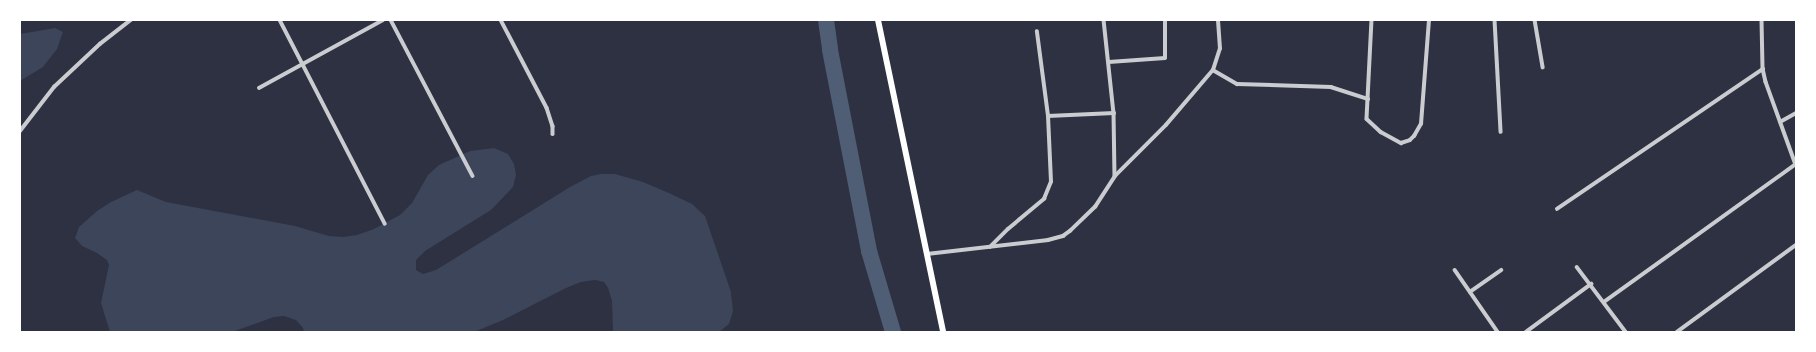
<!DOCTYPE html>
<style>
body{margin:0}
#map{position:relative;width:1816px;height:352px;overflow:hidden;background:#2d3142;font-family:"Titillium Web",sans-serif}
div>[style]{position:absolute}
.green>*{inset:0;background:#3c4559}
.river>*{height:16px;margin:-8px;padding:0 8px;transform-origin:8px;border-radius:8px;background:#4f5d75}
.minor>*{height:3.5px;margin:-1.75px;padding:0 1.75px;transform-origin:1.75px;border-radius:1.75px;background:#caccd0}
.primary>*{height:6px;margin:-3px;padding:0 3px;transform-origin:3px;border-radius:3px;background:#fff}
span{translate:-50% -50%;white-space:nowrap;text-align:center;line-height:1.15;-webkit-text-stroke:4px #fff;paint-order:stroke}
.frame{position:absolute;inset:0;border:21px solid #fff;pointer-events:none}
</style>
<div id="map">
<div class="green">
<div style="clip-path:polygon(55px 28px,63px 32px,57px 49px,43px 67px,20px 81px,20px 34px)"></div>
<div style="clip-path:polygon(494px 148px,508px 154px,514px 164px,516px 175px,513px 187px,491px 210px,425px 251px,416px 260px,416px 270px,423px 274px,436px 270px,570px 187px,591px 176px,601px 174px,615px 174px,643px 182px,671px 194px,692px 204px,705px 216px,731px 292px,733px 311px,729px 324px,719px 332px,613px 332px,612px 301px,608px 288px,604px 282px,595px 280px,581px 282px,566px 288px,503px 320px,474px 332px,304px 332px,303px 328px,296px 320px,284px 316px,274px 317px,232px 332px,110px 332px,101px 303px,109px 265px,107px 260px,97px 253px,82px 246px,75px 238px,79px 227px,97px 211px,111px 202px,137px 190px,166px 202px,295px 226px,329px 236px,343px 237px,357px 235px,374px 229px,400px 215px,412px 203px,428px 175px,439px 165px,470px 151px)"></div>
</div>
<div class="river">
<div style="left:826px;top:20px;width:30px;rotate:82deg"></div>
<div style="left:830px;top:50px;width:205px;rotate:79deg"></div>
<div style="left:869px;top:251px;width:84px;rotate:73.5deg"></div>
</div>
<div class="minor">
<div style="left:280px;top:20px;width:229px;rotate:62.7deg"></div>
<div style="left:391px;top:20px;width:176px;rotate:62.3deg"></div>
<div style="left:501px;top:20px;width:99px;rotate:62.4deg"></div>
<div style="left:547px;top:108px;width:19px;rotate:72deg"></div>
<div style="left:553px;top:126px;width:8px;rotate:90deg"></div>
<div style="left:1104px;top:20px;width:94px;rotate:83.9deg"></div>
<div style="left:1114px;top:113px;width:63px;rotate:89.1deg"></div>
<div style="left:1372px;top:20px;width:99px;rotate:92.9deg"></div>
<div style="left:1367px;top:119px;width:19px;rotate:43deg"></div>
<div style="left:1381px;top:132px;width:23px;rotate:29deg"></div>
<div style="left:1401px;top:143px;width:9px;rotate:-18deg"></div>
<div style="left:1410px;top:140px;width:6px;rotate:-45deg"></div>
<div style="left:1414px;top:136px;width:14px;rotate:-60deg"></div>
<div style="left:1421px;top:124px;width:104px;rotate:-85.6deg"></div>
<div style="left:1495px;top:20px;width:112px;rotate:86.9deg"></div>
<div style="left:1535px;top:20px;width:48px;rotate:80.3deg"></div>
<div style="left:1762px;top:20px;width:49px;rotate:88.8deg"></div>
<div style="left:1763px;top:69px;width:13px;rotate:77deg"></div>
<div style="left:1766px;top:82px;width:88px;rotate:70.1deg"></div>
<div style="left:1109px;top:62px;width:56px;rotate:-4.1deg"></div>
<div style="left:1165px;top:58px;width:38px;rotate:-90deg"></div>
<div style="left:1213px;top:70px;width:28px;rotate:30deg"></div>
<div style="left:1237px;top:84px;width:94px;rotate:1.8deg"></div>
<div style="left:1331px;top:87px;width:39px;rotate:18deg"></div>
<div style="left:259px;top:88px;width:141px;rotate:-28.7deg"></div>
<div style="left:1048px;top:116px;width:66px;rotate:-2.6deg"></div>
<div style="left:1780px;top:122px;width:18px;rotate:-29deg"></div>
<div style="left:20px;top:131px;width:56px;rotate:-52.3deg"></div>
<div style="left:54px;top:87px;width:63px;rotate:-43.1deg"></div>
<div style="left:100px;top:44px;width:39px;rotate:-38deg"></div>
<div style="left:1557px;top:209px;width:249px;rotate:-34.2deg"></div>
<div style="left:990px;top:247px;width:25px;rotate:-45deg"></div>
<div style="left:1008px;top:229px;width:47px;rotate:-39.8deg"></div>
<div style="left:1044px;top:199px;width:18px;rotate:-68deg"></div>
<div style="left:1051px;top:182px;width:66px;rotate:-92.6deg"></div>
<div style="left:1048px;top:116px;width:85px;rotate:-97.5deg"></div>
<div style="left:927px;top:254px;width:122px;rotate:-6.6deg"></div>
<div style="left:1048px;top:240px;width:16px;rotate:-15deg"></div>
<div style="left:1063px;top:236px;width:9px;rotate:-36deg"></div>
<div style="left:1070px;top:231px;width:35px;rotate:-44deg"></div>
<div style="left:1095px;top:207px;width:37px;rotate:-57deg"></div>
<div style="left:1115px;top:176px;width:72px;rotate:-45deg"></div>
<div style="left:1166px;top:125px;width:72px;rotate:-49.5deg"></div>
<div style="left:1213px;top:70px;width:22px;rotate:-72deg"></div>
<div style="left:1220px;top:49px;width:29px;rotate:-94deg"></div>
<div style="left:1577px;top:267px;width:81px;rotate:53deg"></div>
<div style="left:1455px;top:270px;width:75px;rotate:55.3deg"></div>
<div style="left:1470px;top:292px;width:38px;rotate:-35deg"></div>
<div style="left:1604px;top:302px;width:236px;rotate:-35.7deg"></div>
<div style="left:1526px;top:332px;width:81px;rotate:-36.4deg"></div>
<div style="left:1677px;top:332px;width:147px;rotate:-36.2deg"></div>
</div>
<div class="primary">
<div style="left:878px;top:20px;width:319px;rotate:78.2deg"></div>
</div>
<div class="frame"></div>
</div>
